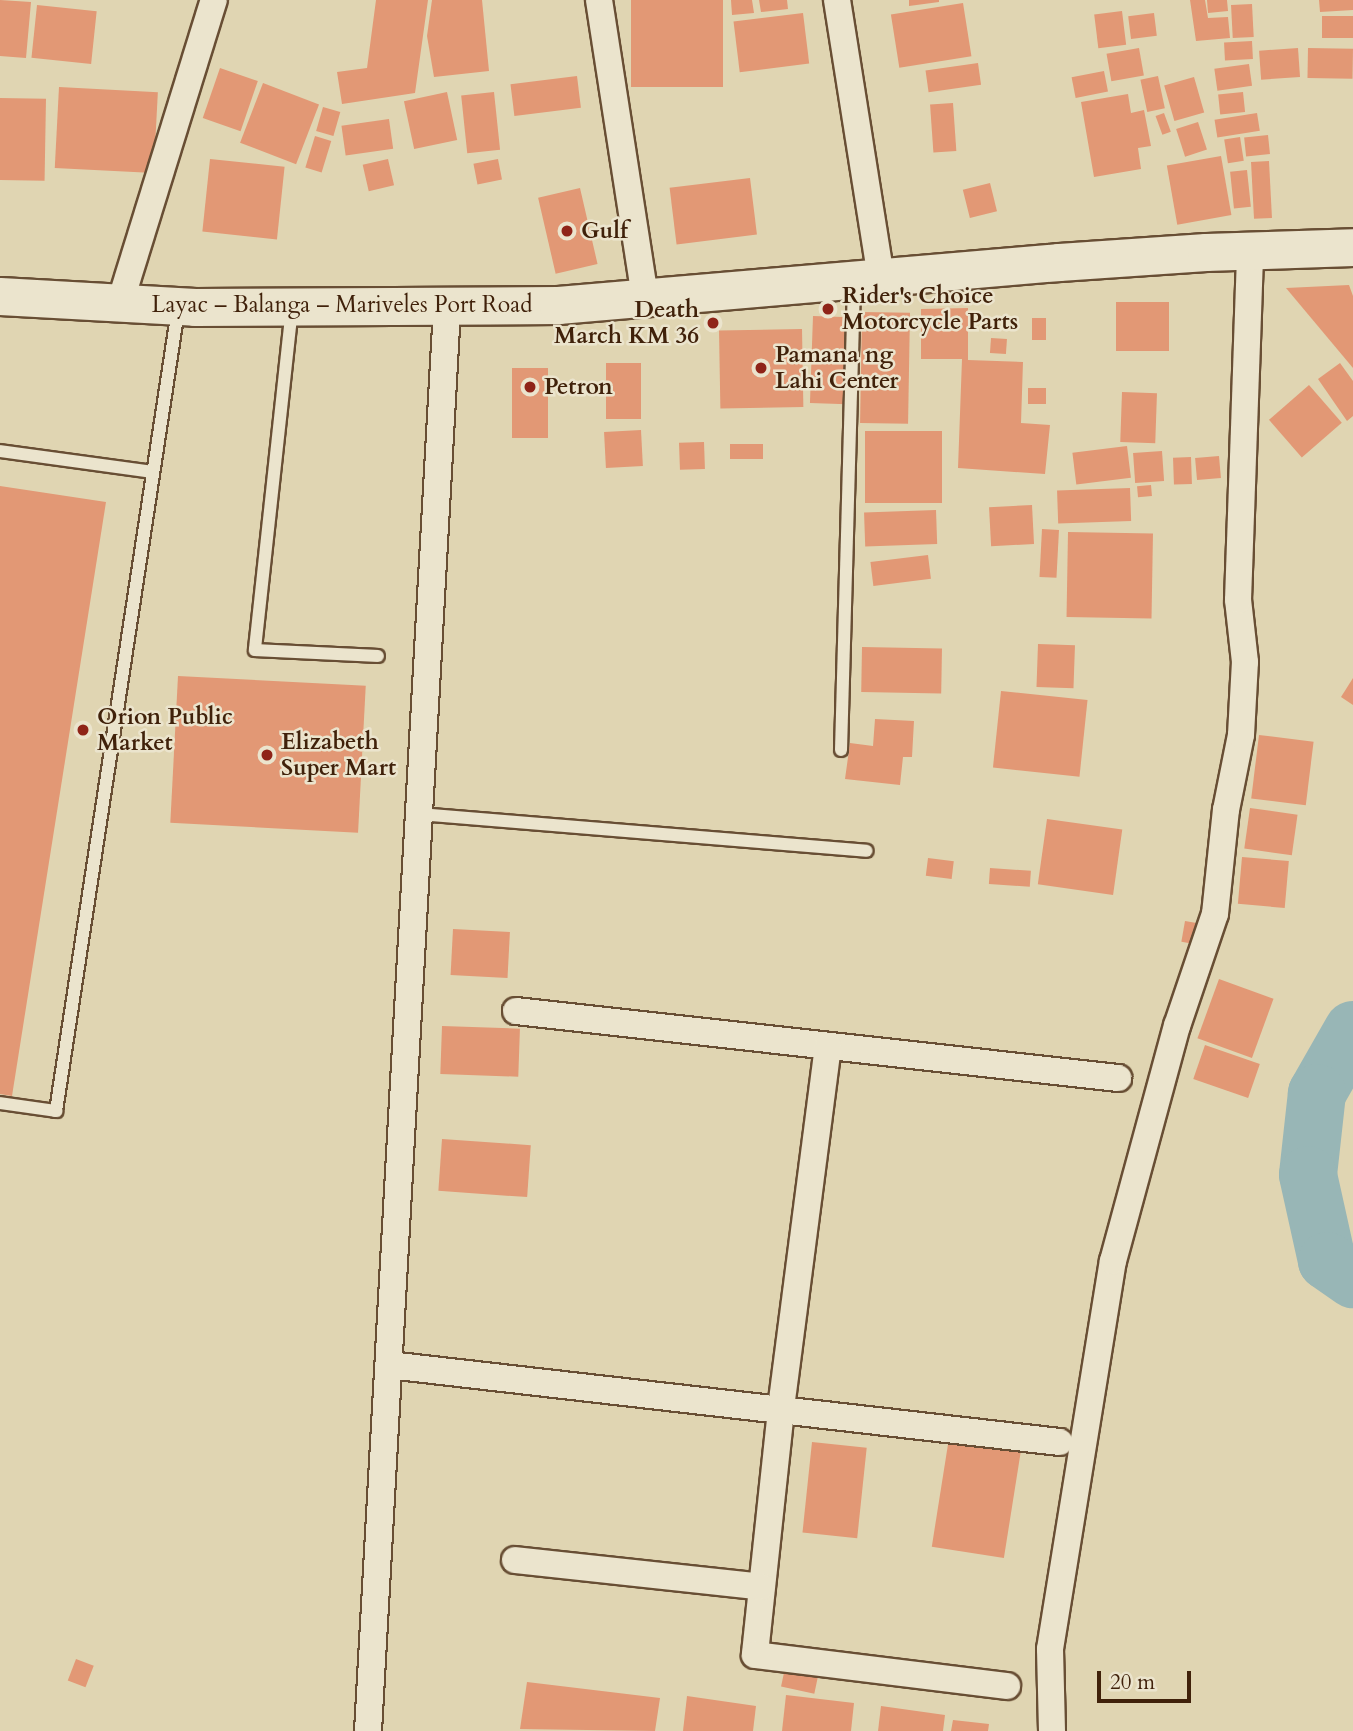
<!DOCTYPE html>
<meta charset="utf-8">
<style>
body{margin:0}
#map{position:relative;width:1353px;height:1731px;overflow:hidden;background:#e0d5b2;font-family:Cardo,serif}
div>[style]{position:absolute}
.river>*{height:58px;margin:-29px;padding:0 29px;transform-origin:29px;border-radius:29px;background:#98b6b6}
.building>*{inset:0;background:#e29875;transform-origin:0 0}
.roads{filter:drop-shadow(2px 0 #684e34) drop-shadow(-2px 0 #684e34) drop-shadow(0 2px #684e34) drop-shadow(0 -2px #684e34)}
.service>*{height:12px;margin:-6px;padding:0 6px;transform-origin:6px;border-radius:6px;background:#ebe4cd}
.minor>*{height:26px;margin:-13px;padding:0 13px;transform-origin:13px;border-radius:13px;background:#ebe4cd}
.secondary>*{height:37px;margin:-18.5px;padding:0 18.5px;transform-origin:18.5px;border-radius:18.5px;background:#ebe4cd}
.dots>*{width:19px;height:19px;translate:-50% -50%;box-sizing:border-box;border:4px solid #ebe4cd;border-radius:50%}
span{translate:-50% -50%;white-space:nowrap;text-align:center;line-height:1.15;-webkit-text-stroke:5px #ebe4cd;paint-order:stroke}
.poi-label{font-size:23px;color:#40210a;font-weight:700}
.left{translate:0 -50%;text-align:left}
.right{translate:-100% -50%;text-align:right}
.street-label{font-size:23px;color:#40210a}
.scale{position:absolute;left:1097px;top:1671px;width:94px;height:32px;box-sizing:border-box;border:4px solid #40210a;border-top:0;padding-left:9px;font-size:21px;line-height:24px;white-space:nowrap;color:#40210a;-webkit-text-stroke:5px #ebe4cd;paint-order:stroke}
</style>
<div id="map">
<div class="river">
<div style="left:1353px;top:1030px;width:73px;rotate:119.7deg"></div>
<div style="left:1317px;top:1093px;width:82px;rotate:96.3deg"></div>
<div style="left:1308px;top:1175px;width:88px;rotate:77.5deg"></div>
<div style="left:1327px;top:1261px;width:32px;rotate:35deg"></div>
</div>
<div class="building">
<div style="clip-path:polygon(0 0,31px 2px,26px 58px,0 56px)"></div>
<div style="clip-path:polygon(376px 0,428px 0,415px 93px,342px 104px,337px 72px,367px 68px)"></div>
<div style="clip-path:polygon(432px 0,482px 0,489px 71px,434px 77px,427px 36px)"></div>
<div style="left:631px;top:0;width:92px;height:87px"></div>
<div style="clip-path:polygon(731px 0,752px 0,754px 13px,732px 15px)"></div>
<div style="clip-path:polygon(759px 0,787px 0,788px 9px,761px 12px)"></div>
<div style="clip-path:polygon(909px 0,939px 0,939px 2px,909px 6px)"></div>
<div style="clip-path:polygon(1190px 0,1205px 0,1208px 18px,1228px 17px,1230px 38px,1196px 41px)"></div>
<div style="clip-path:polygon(1207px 0,1227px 0,1228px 11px,1208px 13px)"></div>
<div style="clip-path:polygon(1319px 0,1353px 0,1353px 10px,1320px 12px)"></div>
<div style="left:963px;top:3px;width:54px;height:73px;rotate:81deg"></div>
<div style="left:1252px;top:4px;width:33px;height:21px;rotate:87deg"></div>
<div style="left:37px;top:5px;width:60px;height:53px;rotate:6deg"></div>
<div style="left:1122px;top:11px;width:34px;height:28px;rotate:83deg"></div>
<div style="left:803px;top:13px;width:51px;height:70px;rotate:83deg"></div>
<div style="left:1154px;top:13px;width:23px;height:26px;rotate:83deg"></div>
<div style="left:1353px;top:16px;width:22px;height:31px;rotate:90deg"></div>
<div style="left:1252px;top:41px;width:18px;height:28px;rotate:87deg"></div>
<div style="left:1139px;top:48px;width:28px;height:33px;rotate:80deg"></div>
<div style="left:1298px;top:48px;width:29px;height:39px;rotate:86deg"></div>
<div style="left:1308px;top:48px;width:45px;height:30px;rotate:1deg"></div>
<div style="left:978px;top:63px;width:22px;height:53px;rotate:82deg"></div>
<div style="left:1249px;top:64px;width:22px;height:35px;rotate:82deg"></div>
<div style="left:220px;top:68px;width:40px;height:53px;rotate:19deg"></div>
<div style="left:1104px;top:71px;width:21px;height:33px;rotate:79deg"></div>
<div style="left:577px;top:76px;width:32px;height:67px;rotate:83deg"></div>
<div style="left:1158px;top:76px;width:33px;height:18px;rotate:78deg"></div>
<div style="left:1194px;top:77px;width:37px;height:31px;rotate:74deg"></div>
<div style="left:263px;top:83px;width:60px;height:64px;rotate:21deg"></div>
<div style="left:59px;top:87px;width:99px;height:81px;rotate:3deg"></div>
<div style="left:447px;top:92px;width:49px;height:44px;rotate:78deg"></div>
<div style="left:494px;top:92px;width:58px;height:33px;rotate:84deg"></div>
<div style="left:1243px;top:92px;width:20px;height:25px;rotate:84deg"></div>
<div style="clip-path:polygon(1128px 94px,1131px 113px,1144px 110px,1151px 146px,1138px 148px,1141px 169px,1094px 177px,1081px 102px)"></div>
<div style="left:0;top:98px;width:46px;height:82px;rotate:1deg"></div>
<div style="left:953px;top:103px;width:48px;height:23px;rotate:86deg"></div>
<div style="left:323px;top:107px;width:18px;height:25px;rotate:16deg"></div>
<div style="left:1164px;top:113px;width:20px;height:9px;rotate:70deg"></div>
<div style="left:1257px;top:113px;width:18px;height:43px;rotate:81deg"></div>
<div style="left:389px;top:119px;width:30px;height:48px;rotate:82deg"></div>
<div style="left:1198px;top:122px;width:29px;height:23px;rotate:72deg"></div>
<div style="left:1268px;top:135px;width:19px;height:24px;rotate:84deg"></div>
<div style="left:315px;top:136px;width:17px;height:33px;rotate:17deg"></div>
<div style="left:1240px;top:137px;width:24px;height:16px;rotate:81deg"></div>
<div style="left:1221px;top:156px;width:60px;height:55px;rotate:80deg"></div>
<div style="left:210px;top:159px;width:75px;height:73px;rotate:6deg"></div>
<div style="left:388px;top:159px;width:27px;height:26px;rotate:77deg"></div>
<div style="left:498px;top:159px;width:21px;height:25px;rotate:79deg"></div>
<div style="left:1269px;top:161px;width:57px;height:18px;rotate:87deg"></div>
<div style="left:1247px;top:170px;width:37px;height:17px;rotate:84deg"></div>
<div style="left:750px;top:178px;width:57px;height:81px;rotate:83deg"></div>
<div style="left:990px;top:183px;width:29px;height:28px;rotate:76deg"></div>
<div style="left:580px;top:188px;width:78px;height:43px;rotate:77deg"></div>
<div style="clip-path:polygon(1349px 285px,1353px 296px,1353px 368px,1286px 288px)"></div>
<div style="left:1169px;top:302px;width:49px;height:53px;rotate:90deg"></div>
<div style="clip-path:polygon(968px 308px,968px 360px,1023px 362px,1021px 423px,1050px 425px,1045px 474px,958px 468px,962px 359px,921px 359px,921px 309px)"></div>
<div style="left:862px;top:312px;width:48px;height:111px;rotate:1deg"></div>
<div style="left:813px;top:316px;width:37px;height:87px;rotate:2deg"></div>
<div style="left:1032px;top:318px;width:14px;height:22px"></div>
<div style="left:802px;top:329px;width:78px;height:83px;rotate:89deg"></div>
<div style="left:991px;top:338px;width:16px;height:15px;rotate:4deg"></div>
<div style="left:606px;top:363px;width:35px;height:56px"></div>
<div style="clip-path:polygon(1340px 363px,1353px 381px,1353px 416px,1347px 421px,1318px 379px)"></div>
<div style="left:512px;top:368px;width:36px;height:70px"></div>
<div style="left:1309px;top:385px;width:50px;height:53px;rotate:49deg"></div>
<div style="left:1028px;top:388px;width:18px;height:16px"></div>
<div style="left:1122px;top:392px;width:35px;height:50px;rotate:2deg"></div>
<div style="left:641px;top:430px;width:36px;height:37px;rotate:87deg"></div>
<div style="left:865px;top:431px;width:77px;height:72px"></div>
<div style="left:704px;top:442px;width:27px;height:25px;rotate:88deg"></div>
<div style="left:763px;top:444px;width:15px;height:33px;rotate:90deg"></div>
<div style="left:1127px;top:446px;width:32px;height:55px;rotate:83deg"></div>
<div style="left:1162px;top:451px;width:30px;height:29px;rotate:86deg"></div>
<div style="left:1219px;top:456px;width:22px;height:24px;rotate:85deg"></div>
<div style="left:1191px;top:457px;width:27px;height:18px;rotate:88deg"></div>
<div style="left:1151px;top:485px;width:11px;height:14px;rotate:85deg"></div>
<div style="clip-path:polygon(0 486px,106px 502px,12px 1096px,0 1094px)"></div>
<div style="left:1130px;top:488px;width:33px;height:73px;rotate:88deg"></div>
<div style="left:1032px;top:505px;width:39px;height:43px;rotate:87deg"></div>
<div style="left:936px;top:510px;width:34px;height:72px;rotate:88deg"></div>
<div style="left:1042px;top:529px;width:17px;height:48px;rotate:3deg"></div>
<div style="left:1068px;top:532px;width:85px;height:85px;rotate:1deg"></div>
<div style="left:928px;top:555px;width:24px;height:58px;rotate:83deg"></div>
<div style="left:1038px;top:644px;width:37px;height:43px;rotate:2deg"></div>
<div style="left:862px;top:647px;width:80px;height:45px;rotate:1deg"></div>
<div style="left:178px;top:676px;width:188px;height:147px;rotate:3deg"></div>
<div style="clip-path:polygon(1353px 678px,1353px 705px,1341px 697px)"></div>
<div style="left:1001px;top:691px;width:87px;height:77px;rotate:6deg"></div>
<div style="clip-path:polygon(875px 719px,914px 721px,912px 757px,903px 757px,900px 785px,845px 779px,850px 743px,873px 746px)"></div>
<div style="left:1259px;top:735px;width:55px;height:64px;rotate:7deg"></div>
<div style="left:1250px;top:808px;width:48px;height:41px;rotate:8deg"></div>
<div style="left:1047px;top:819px;width:76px;height:66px;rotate:8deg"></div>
<div style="left:1242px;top:857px;width:47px;height:47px;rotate:5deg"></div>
<div style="left:928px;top:858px;width:26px;height:18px;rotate:7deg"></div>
<div style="left:990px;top:868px;width:41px;height:16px;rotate:4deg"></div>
<div style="left:1185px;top:921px;width:22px;height:21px;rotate:10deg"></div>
<div style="left:453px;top:929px;width:57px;height:46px;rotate:3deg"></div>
<div style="left:1219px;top:979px;width:58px;height:63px;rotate:20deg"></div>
<div style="left:442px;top:1026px;width:78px;height:48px;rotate:2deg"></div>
<div style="left:1205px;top:1045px;width:58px;height:36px;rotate:19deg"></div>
<div style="left:442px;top:1139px;width:89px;height:52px;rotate:4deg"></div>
<div style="left:949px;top:1438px;width:73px;height:110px;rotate:9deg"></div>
<div style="left:812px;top:1442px;width:55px;height:91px;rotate:6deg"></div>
<div style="left:76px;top:1659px;width:19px;height:23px;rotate:21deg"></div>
<div style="left:785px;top:1668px;width:34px;height:19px;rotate:12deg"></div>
<div style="clip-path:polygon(527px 1682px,660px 1698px,655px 1731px,520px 1729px)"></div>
<div style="clip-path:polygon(786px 1695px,854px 1703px,851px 1731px,782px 1731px)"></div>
<div style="clip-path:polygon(687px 1696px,756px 1706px,753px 1731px,683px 1731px)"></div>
<div style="clip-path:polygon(881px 1706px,945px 1715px,943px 1731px,878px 1731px)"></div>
<div style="clip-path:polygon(953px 1720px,989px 1724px,988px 1731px,951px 1731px)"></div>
</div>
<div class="roads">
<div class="service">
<div style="left:292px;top:308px;width:344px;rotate:96.2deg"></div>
<div style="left:255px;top:650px;width:123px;rotate:2.8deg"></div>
<div style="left:0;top:451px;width:154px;rotate:7.8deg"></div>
<div style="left:841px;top:750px;width:469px;rotate:-88.4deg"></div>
<div style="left:419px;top:814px;width:449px;rotate:4.7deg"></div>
<div style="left:0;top:1103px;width:57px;rotate:8.1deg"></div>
<div style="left:56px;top:1111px;width:810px;rotate:-81.34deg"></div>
</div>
<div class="minor">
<div style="left:599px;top:0;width:302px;rotate:81.2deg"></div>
<div style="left:837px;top:0;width:280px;rotate:81deg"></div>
<div style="left:120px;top:303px;width:317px;rotate:-72.8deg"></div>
<div style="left:516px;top:1011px;width:606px;rotate:6.35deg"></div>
<div style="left:828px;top:1046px;width:367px;rotate:97.4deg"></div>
<div style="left:781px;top:1410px;width:246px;rotate:96.1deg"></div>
<div style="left:755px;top:1655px;width:254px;rotate:7deg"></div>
<div style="left:389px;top:1365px;width:675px;rotate:6.55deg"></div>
<div style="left:515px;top:1560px;width:248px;rotate:6.2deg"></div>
<div style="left:368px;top:1731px;width:1426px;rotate:-86.82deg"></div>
<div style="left:1052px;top:1731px;width:82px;rotate:-91.4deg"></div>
<div style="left:1050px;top:1649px;width:393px;rotate:-80.8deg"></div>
<div style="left:1113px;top:1261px;width:244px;rotate:-74.8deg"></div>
<div style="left:1177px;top:1026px;width:118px;rotate:-71.3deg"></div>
<div style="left:1215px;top:914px;width:105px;rotate:-84deg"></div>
<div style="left:1226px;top:810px;width:76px;rotate:-78.7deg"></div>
<div style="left:1241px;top:735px;width:73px;rotate:-86.9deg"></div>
<div style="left:1245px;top:662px;width:62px;rotate:-96.4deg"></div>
<div style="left:1238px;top:600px;width:350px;rotate:-88deg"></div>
</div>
<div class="secondary">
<div style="left:0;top:296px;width:195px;rotate:3.2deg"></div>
<div style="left:195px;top:307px;width:363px;rotate:-0.3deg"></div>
<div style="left:558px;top:305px;width:503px;rotate:-4.91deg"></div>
<div style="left:1059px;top:262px;width:147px;rotate:-3.9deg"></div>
<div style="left:1206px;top:252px;width:147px;rotate:-1.9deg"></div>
</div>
</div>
<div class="dots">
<div style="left:567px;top:231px;background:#8f2418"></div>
<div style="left:828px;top:309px;background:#8f2418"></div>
<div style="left:713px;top:323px;background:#8f2418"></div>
<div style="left:761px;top:368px;background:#8f2418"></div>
<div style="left:530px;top:387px;background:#8f2418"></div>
<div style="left:83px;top:730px;background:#8f2418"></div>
<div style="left:267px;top:755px;background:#8f2418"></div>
</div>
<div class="poi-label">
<span class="left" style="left:581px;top:231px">Gulf</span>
<span class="left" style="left:842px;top:309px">Rider's Choice<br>Motorcycle Parts</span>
<span class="right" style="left:699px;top:323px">Death<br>March KM 36</span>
<span class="left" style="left:775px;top:368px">Pamana ng<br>Lahi Center</span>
<span class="left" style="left:544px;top:387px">Petron</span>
<span class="left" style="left:97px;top:730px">Orion Public<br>Market</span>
<span class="left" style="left:281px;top:755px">Elizabeth<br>Super Mart</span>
</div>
<div class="street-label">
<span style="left:342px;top:305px">Layac – Balanga – Mariveles Port Road</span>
</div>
<div class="scale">20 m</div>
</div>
